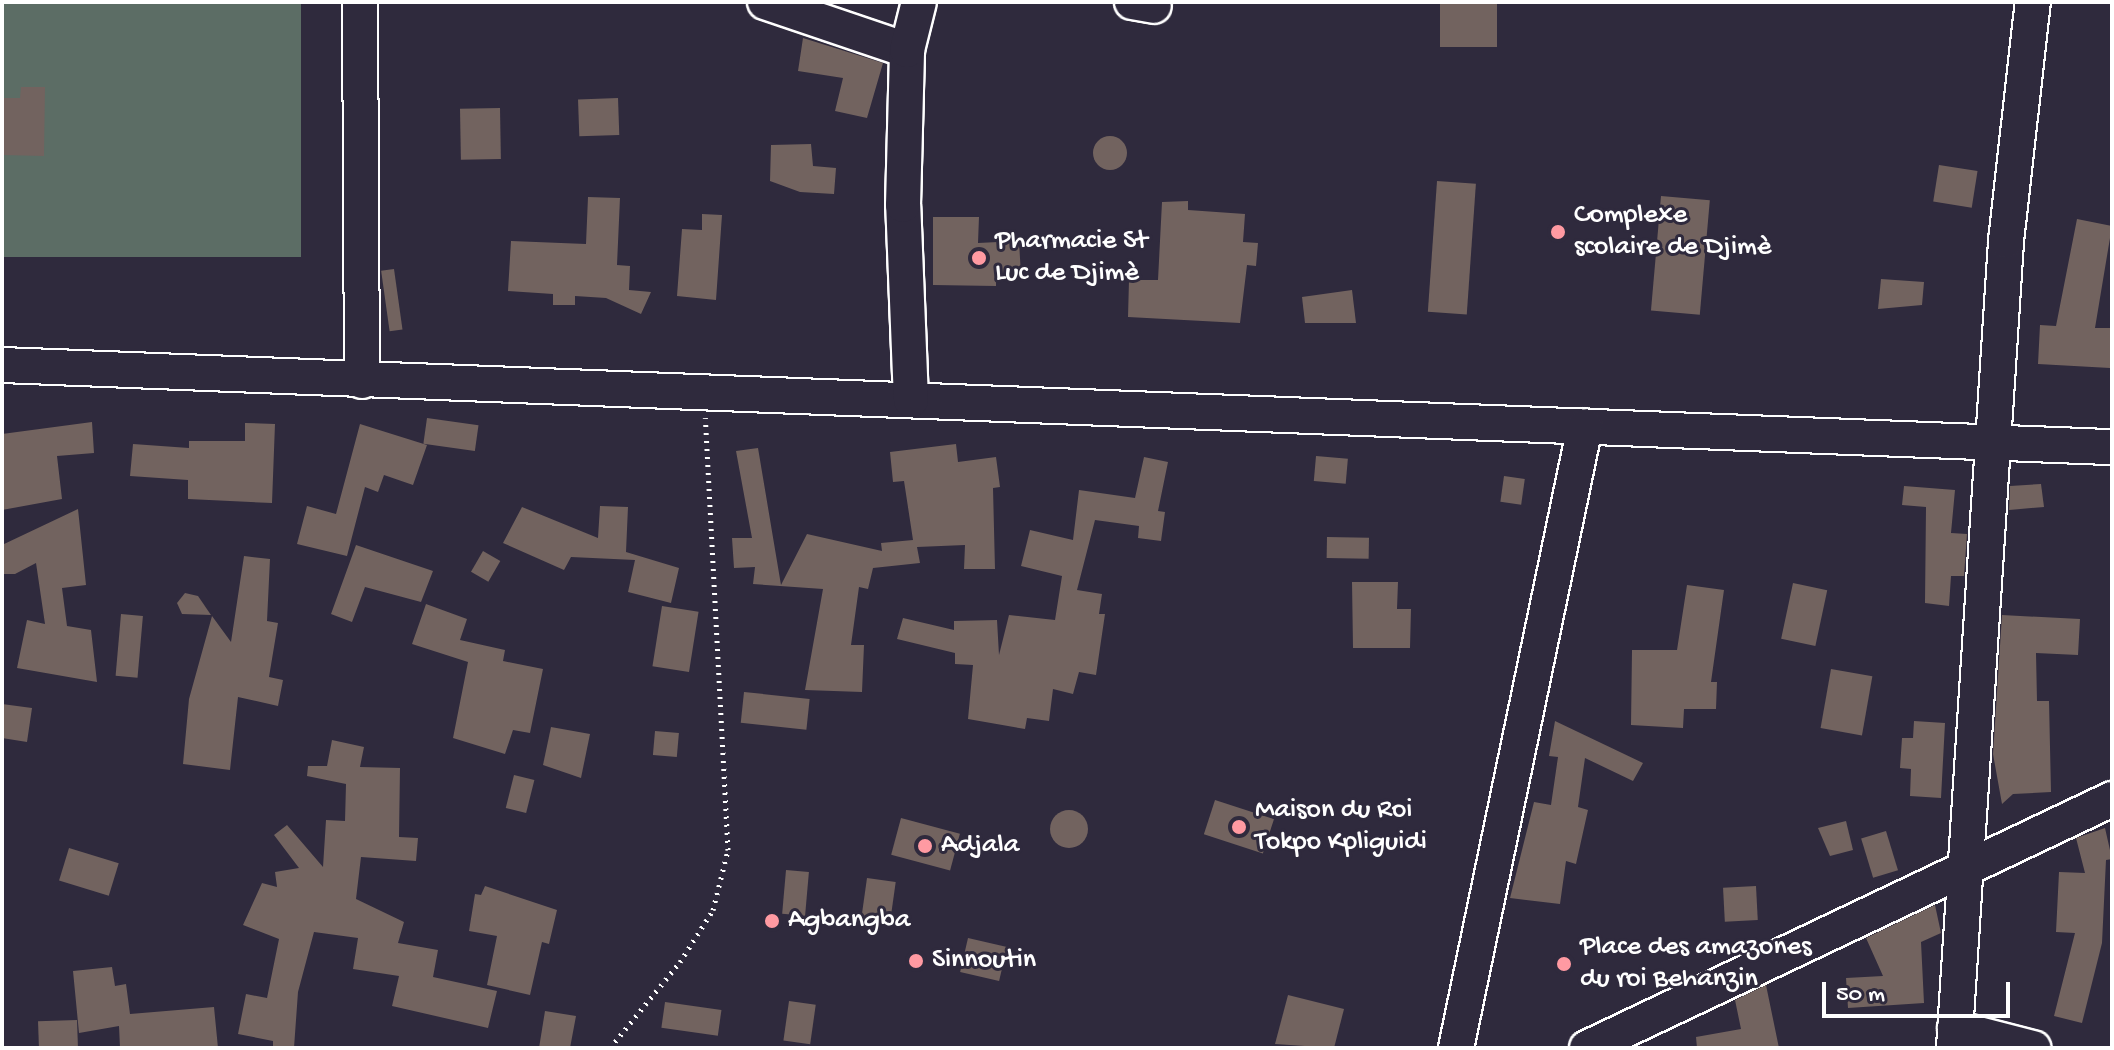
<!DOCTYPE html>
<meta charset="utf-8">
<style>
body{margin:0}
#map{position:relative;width:2114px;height:1050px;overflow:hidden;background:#2f2a3d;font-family:"Gochi Hand",sans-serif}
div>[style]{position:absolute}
.green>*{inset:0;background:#5c6d65;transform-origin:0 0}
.building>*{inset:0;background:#72635f;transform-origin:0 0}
.round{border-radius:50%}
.path>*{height:5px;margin-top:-2.5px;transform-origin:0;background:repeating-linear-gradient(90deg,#fff 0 2px,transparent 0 8px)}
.roads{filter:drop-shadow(2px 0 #fff) drop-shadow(-2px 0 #fff) drop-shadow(0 2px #fff) drop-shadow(0 -2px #fff)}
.minor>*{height:34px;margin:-17px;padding:0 17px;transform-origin:17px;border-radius:17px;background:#2f2a3d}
.dots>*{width:22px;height:22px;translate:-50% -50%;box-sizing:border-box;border:4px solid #2f2a3d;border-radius:50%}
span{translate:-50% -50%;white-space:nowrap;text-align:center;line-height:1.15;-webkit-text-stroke:6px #2f2a3d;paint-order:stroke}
.poi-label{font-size:28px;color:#fff}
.left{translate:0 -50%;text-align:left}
.frame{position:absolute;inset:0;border:4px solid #fff;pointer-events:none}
.scale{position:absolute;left:1822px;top:982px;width:188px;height:36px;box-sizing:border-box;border:4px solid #fff;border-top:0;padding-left:10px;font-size:24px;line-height:28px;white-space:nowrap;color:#fff;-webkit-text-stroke:6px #2f2a3d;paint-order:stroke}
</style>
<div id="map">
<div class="green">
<div style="left:2px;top:2px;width:299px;height:255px"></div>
</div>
<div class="building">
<div style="left:1440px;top:2px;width:57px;height:45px"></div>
<div style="clip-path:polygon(803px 38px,883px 63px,867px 118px,835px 111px,843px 78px,798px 71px)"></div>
<div style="clip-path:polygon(21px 87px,45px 87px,44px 156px,2px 155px,2px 98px,20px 98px)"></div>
<div style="left:618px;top:98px;width:37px;height:40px;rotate:88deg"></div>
<div style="left:500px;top:108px;width:51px;height:40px;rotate:89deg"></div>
<div class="round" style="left:1093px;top:136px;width:34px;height:34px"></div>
<div style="clip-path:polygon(811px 144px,813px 166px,836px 168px,834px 194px,800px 192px,770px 181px,771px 145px)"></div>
<div style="left:1939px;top:165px;width:39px;height:37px;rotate:9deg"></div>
<div style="left:1437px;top:181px;width:39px;height:131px;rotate:4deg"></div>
<div style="left:1661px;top:196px;width:49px;height:115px;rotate:5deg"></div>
<div style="clip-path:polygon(588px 197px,620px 198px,617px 265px,630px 266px,629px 290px,651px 292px,641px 314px,606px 298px,575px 296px,575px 305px,553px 305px,553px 294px,508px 291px,511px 241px,586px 244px)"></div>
<div style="clip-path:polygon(1188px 201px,1188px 210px,1245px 214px,1243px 242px,1258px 243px,1256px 266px,1247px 265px,1240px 323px,1128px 317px,1129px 280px,1158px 280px,1162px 202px)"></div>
<div style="clip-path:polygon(702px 214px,722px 215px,716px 300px,677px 296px,682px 229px,702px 230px)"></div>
<div style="clip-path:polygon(933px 217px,979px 217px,978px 243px,1019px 241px,1021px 275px,996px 276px,996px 286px,933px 285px)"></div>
<div style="clip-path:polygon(2077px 219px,2112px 226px,2095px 328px,2111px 328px,2110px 368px,2038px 364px,2040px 325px,2056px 326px)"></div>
<div style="left:394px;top:269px;width:61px;height:13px;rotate:82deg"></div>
<div style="clip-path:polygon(1881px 279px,1924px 282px,1922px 305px,1878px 309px)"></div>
<div style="clip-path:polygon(1352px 290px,1356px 323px,1305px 323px,1302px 297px)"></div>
<div style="left:427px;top:418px;width:52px;height:26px;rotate:8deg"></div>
<div style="clip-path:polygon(92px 422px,94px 453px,57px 456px,62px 499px,2px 510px,2px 434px)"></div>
<div style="clip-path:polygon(245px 423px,275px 424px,272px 503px,188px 499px,188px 480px,130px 476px,133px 444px,189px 448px,189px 441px,245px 441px)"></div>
<div style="clip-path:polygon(360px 424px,427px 445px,413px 485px,384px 475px,378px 492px,365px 487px,347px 556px,297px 544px,307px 506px,336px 514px)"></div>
<div style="clip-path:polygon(956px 444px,958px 462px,996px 457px,1000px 487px,993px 488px,995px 569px,964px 569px,965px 545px,917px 547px,920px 563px,873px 568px,868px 589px,859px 587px,851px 645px,864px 645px,862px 692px,805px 690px,823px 589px,753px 584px,755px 567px,734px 568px,732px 538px,752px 538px,736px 451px,758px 448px,781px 585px,807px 534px,882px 551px,881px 543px,913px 540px,904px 481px,893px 482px,890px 452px)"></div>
<div style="left:1316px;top:456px;width:32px;height:25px;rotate:5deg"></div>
<div style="clip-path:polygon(1144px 457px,1168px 462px,1158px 511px,1165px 512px,1161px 541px,1138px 538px,1139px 526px,1095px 520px,1077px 590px,1102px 594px,1099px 614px,1105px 614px,1096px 675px,1079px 672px,1073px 694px,1053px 689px,1049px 721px,1027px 718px,1025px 729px,968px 719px,973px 665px,955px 664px,955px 653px,897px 639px,903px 618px,954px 630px,954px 621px,997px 620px,999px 655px,1009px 615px,1055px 620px,1062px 576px,1021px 566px,1030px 530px,1073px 540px,1079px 490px,1135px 498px)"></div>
<div style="left:1504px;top:476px;width:21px;height:26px;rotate:8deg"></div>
<div style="clip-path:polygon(2041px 484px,2044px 507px,2009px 510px,2010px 486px)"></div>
<div style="clip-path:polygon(1904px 486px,1955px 490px,1951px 533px,1967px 534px,1964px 576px,1951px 576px,1949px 606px,1925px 603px,1926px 507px,1902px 505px)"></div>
<div style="clip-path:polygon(600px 506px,628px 507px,626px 552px,679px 568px,671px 603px,628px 592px,635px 560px,571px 557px,564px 570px,503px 543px,522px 507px,598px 538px)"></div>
<div style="clip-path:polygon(78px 509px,86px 585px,62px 588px,67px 626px,91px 630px,97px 682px,17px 668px,27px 620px,45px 624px,36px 563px,15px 574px,2px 574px,2px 545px)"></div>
<div style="left:1327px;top:537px;width:42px;height:21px;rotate:1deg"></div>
<div style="clip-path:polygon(356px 545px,433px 571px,421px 602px,365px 587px,352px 622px,331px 614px)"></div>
<div style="left:483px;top:551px;width:20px;height:24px;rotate:30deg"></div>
<div style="clip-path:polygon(244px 556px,270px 559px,267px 621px,278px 623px,269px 677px,283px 680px,278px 706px,238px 697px,230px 770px,183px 764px,189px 699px,212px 616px,231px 642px)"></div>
<div style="clip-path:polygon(1352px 582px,1398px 582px,1397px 609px,1411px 609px,1410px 648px,1353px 648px)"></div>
<div style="left:1793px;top:583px;width:35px;height:57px;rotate:12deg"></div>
<div style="clip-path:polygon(1687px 585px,1724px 590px,1711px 682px,1717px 682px,1716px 709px,1684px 709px,1683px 728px,1631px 725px,1632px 650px,1677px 650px)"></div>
<div style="clip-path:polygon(185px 593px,198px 596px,211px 615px,182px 614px,177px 603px)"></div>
<div style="clip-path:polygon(426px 604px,467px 619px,460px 640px,505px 650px,503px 661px,543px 669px,530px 733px,513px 730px,505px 754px,453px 738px,468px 662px,412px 644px)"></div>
<div style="left:662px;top:606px;width:37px;height:61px;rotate:9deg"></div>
<div style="left:121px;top:614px;width:22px;height:62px;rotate:5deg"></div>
<div style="clip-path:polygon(2002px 615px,2080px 619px,2078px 655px,2036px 653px,2037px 701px,2049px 701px,2051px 792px,2013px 794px,2002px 804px,1993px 754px)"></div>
<div style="left:1831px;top:669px;width:42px;height:60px;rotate:10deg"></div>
<div style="left:744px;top:692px;width:66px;height:31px;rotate:6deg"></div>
<div style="clip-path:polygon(2px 704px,32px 708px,27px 742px,2px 738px)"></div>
<div style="clip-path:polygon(1555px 721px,1643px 763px,1633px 781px,1585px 758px,1578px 807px,1588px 810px,1576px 864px,1566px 861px,1560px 904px,1510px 898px,1534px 802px,1551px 805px,1558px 757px,1549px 756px)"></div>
<div style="clip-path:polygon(1914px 721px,1945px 723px,1941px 798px,1910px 796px,1911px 769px,1900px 768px,1902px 738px,1913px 738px)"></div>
<div style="clip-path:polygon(551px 727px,590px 734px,581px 778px,543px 765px)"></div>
<div style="left:655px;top:731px;width:24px;height:24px;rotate:5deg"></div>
<div style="clip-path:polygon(332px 740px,364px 747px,360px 767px,400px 768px,399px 837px,418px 838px,416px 861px,361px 857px,356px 899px,404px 922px,398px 943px,438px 950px,433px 977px,497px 991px,488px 1028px,392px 1006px,399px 976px,353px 969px,358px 938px,314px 932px,298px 992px,294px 1048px,273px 1048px,273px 1041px,238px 1034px,246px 994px,267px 998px,279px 939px,243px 925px,262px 883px,277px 887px,275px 872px,299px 868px,274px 835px,287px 825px,323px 867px,326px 820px,345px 821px,346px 784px,307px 776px,308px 766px,327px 766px)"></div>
<div style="left:514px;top:775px;width:21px;height:34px;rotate:14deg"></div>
<div style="left:1215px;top:800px;width:62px;height:36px;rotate:18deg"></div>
<div class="round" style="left:1050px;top:810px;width:38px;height:38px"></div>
<div style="left:901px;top:818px;width:61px;height:38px;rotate:15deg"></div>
<div style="clip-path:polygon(1846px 821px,1853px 850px,1830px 856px,1818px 828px)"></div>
<div style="clip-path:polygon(2105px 828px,2112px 859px,2106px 860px,2102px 943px,2082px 1023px,2054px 1016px,2075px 933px,2056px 932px,2059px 872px,2085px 873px,2076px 838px)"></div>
<div style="left:1886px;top:831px;width:41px;height:26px;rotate:73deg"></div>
<div style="left:69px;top:848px;width:52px;height:34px;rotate:17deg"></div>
<div style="left:786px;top:870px;width:23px;height:44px;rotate:5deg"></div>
<div style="left:867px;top:878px;width:29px;height:44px;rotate:8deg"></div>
<div style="clip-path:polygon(485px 886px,557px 910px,549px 944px,542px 942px,530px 995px,487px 985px,497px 936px,469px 931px,475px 894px,481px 895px)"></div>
<div style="left:1756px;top:886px;width:34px;height:33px;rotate:87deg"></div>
<div style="clip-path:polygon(1935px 905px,1941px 933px,1921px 942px,1924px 1003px,1848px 1008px,1846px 978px,1883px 976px,1866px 938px)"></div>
<div style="left:968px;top:938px;width:40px;height:35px;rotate:13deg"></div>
<div style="clip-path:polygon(112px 967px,115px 986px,126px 984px,130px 1014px,214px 1007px,218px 1048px,120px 1048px,119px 1026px,79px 1033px,73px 971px)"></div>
<div style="clip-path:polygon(1766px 985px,1779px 1048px,1697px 1048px,1696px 1037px,1741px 1029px,1735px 1000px)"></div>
<div style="clip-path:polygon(1288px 995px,1344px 1009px,1334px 1048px,1275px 1044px)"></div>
<div style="left:789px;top:1001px;width:27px;height:40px;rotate:8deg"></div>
<div style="left:665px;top:1002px;width:57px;height:26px;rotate:8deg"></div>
<div style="clip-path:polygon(545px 1011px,576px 1016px,570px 1048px,539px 1048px)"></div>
<div style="left:77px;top:1020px;width:28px;height:39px;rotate:88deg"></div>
</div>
<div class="path">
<div style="left:610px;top:1048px;width:111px;rotate:-50.9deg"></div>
<div style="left:680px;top:962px;width:62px;rotate:-57.6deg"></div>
<div style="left:713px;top:910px;width:62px;rotate:-76deg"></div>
<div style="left:728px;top:850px;width:433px;rotate:-93deg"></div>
</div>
<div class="roads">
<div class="minor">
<div style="left:360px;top:2px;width:379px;rotate:89.7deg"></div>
<div style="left:765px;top:2px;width:150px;rotate:18.7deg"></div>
<div style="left:1132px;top:2px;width:22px;rotate:10deg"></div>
<div style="left:2px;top:365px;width:2112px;rotate:2.23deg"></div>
<div style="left:911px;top:400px;width:195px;rotate:-92.3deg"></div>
<div style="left:903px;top:205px;width:155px;rotate:-88.5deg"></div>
<div style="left:907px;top:50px;width:49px;rotate:-76deg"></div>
<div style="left:1955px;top:1028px;width:81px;rotate:14.4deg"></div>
<div style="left:1456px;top:1048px;width:635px;rotate:-78.28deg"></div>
<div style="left:1587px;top:1048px;width:581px;rotate:-25.37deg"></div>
<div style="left:1954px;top:1048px;width:809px;rotate:-86.31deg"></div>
<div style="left:2006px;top:241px;width:241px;rotate:-83.6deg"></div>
</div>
</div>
<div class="dots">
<div style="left:1558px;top:232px;background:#ff9aa2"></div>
<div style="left:979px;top:258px;background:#ff9aa2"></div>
<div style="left:1239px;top:827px;background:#ff9aa2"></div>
<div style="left:925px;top:846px;background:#ff9aa2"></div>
<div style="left:772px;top:921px;background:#ff9aa2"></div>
<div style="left:916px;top:961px;background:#ff9aa2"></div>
<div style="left:1564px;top:964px;background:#ff9aa2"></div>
</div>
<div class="poi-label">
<span class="left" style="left:1574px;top:232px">Complexe<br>scolaire de Djimè</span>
<span class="left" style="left:995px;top:258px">Pharmacie St<br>Luc de Djimè</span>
<span class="left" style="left:1255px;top:827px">Maison du Roi<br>Tokpo Kpliguidi</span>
<span class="left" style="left:941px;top:846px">Adjala</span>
<span class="left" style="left:788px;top:921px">Agbangba</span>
<span class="left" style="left:1580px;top:964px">Place des amazones<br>du roi Behanzin</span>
<span class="left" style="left:932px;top:961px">Sinnoutin</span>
</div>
<div class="frame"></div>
<div class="scale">50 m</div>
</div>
